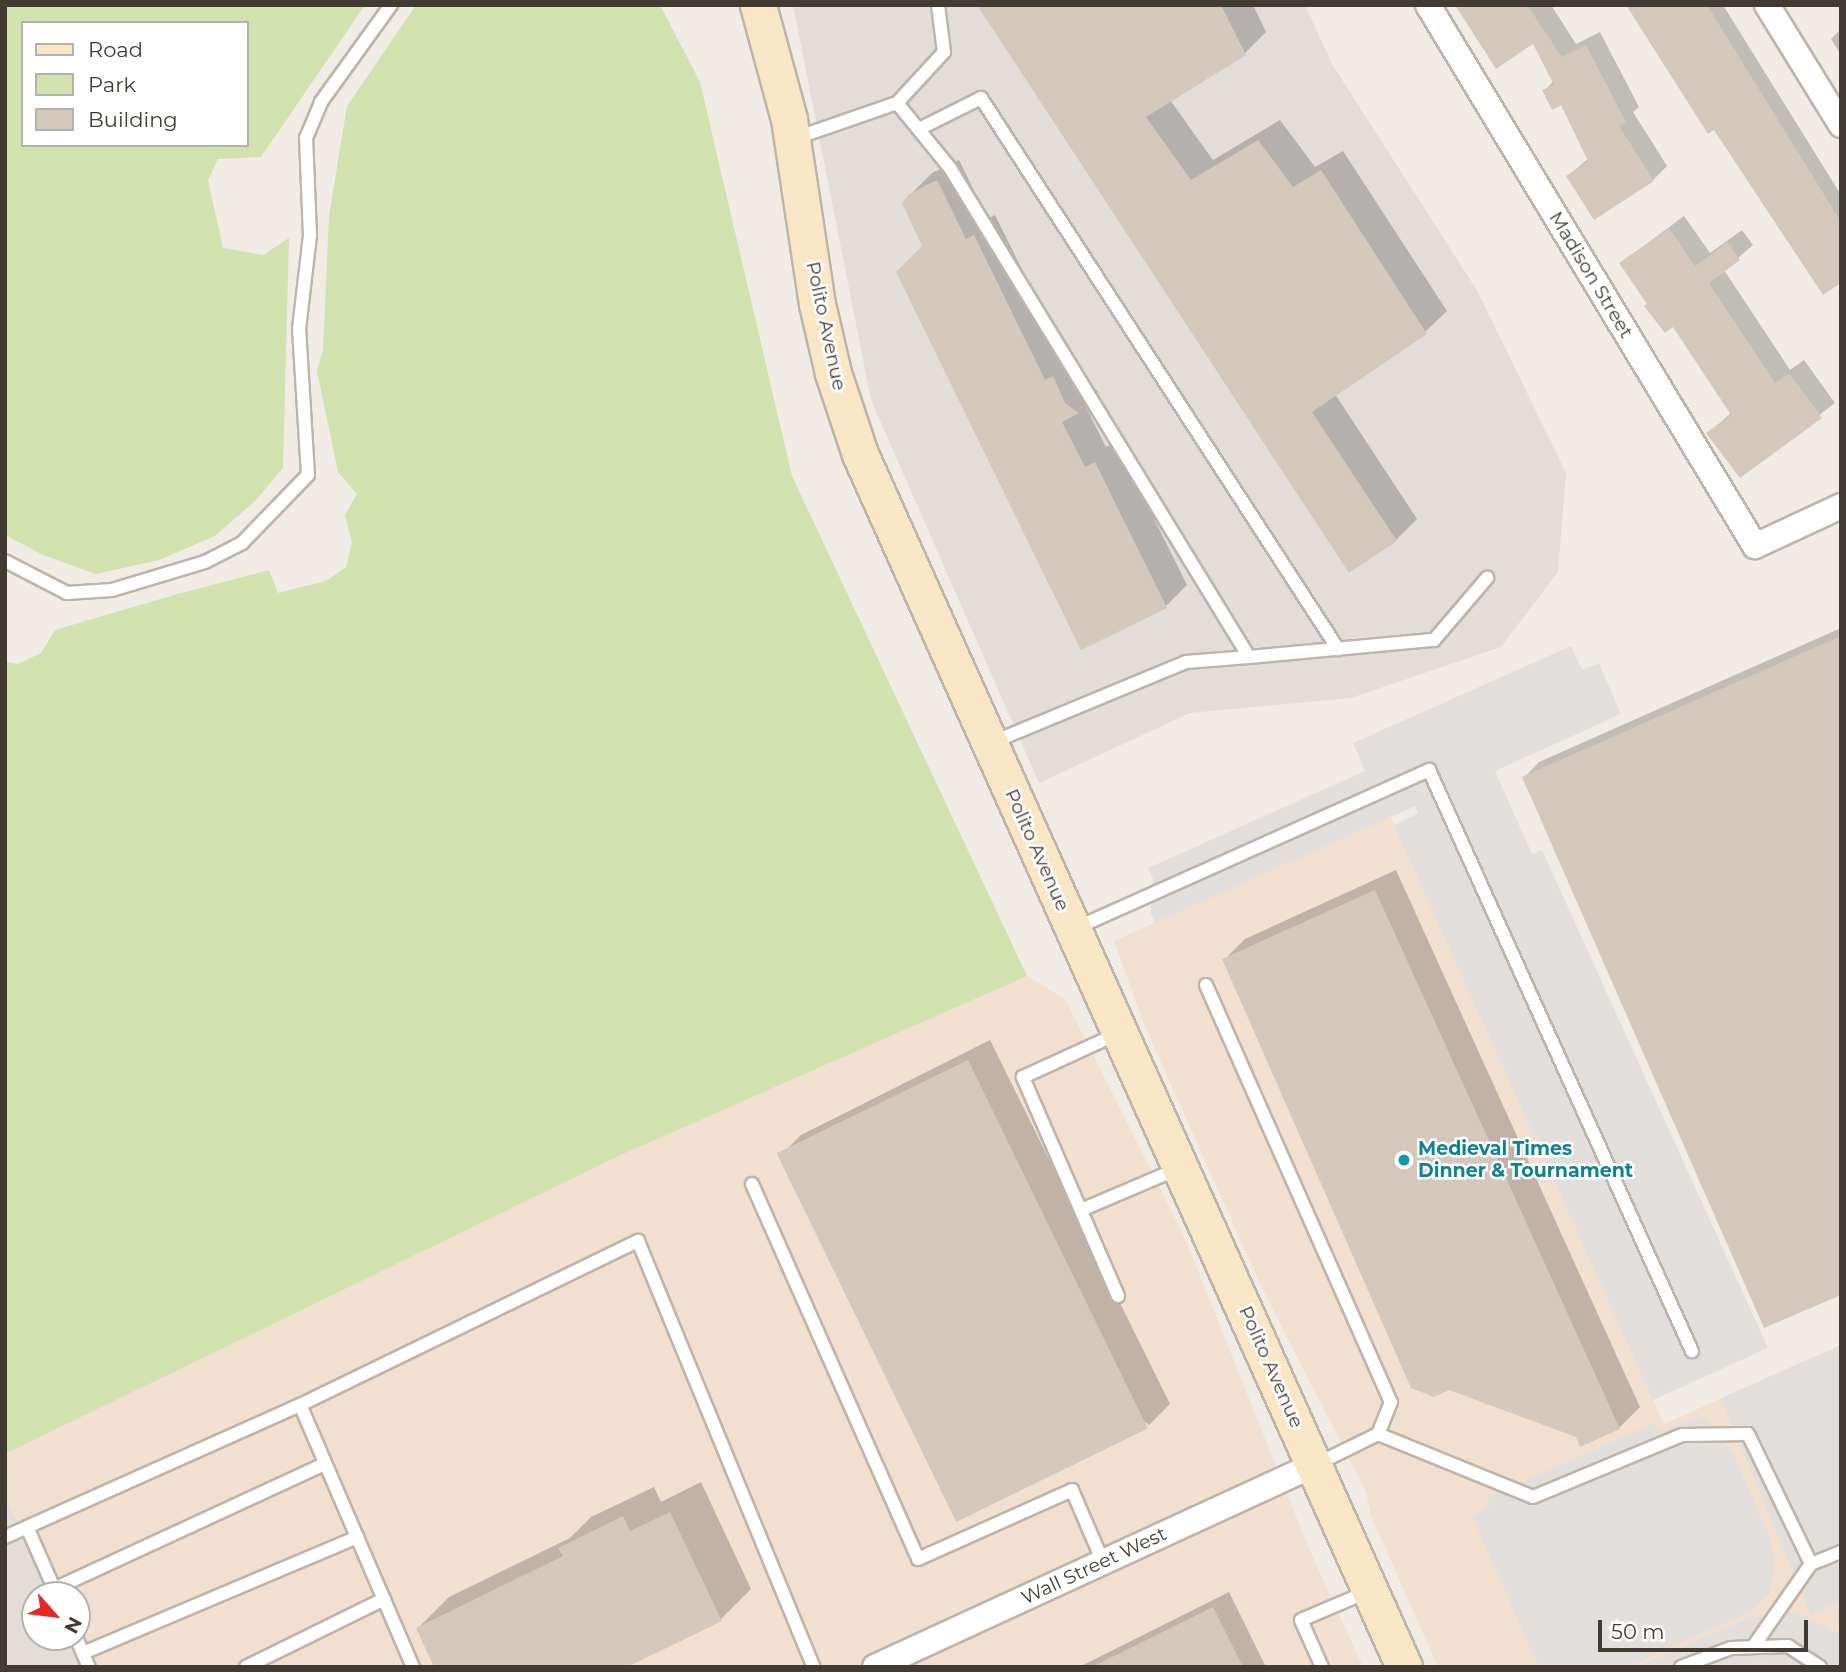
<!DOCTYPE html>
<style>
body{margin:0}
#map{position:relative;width:1846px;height:1672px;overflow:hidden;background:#f0ebe4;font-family:Montserrat,sans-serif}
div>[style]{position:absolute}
.commercial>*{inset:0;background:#f1dfd0}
.industrial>*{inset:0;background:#e2ddd9}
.green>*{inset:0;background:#d1e2af}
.parking>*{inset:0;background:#e1dedc}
.shadow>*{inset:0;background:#0003}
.building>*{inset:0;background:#d4c8bd;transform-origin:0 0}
.roads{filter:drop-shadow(2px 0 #bdb4aa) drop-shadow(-2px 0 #bdb4aa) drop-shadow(0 2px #bdb4aa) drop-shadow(0 -2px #bdb4aa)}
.lane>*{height:12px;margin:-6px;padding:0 6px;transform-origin:6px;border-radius:6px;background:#fff}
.street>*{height:24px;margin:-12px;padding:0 12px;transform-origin:12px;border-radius:12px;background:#fff}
.secondary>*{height:35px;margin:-17.5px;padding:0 17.5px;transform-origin:17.5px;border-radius:17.5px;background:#f9e6c4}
.dots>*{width:19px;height:19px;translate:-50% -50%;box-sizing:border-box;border:4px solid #fff;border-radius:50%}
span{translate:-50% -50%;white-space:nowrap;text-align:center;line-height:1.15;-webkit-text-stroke:5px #fff;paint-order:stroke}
.street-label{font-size:19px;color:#413b34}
.culture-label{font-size:19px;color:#0d838f;font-weight:700}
.left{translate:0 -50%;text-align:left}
.frame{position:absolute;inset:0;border:7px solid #413b34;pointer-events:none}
.legend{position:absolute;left:21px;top:21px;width:228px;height:126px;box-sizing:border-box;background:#fff;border:2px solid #b3b1ae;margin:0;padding:9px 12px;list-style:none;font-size:21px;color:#413b34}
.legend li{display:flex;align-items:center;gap:14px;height:35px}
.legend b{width:35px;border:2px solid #b3b1ae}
.north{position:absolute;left:21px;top:1581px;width:70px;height:70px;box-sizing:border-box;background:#fff;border:2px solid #b3b1ae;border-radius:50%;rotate:118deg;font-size:19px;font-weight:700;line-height:28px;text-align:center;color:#413b34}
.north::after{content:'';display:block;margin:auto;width:24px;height:32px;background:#e72824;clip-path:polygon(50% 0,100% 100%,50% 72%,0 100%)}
.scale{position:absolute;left:1598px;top:1620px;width:210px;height:32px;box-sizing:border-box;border:4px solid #413b34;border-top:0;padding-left:9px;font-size:21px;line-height:24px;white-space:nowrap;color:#413b34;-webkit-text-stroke:5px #fff;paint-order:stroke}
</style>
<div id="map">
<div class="commercial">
<div style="clip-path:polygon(1391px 817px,1664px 1424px,1841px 1345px,1841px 1667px,1438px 1667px,1371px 1516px,1366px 1492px,1259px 1282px,1144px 1024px,1114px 941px)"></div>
<div style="clip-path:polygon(1027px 976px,1065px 999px,1185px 1238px,1309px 1549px,1363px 1667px,85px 1667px,77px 1637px,77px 1595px,51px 1595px,5px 1496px,5px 1454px,621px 1155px)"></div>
</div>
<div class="industrial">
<div style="clip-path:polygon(793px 5px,1305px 5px,1332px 64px,1478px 292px,1566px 473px,1558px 572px,1501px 647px,1351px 698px,1190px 713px,1039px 783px,871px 400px)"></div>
<div style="clip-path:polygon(5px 1496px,51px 1595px,35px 1595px,35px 1637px,71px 1637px,85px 1667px,5px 1667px)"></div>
</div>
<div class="green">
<div style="clip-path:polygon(evenodd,5px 5px,365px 5px,261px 157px,218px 159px,208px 180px,223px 248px,263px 255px,289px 238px,283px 468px,256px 500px,215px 536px,159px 560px,96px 574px,43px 555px,5px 535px,5px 5px,23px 23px,247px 23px,247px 145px,23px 145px,23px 23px)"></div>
<div style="clip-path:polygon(416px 5px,660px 5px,700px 82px,792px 476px,1027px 976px,621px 1155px,5px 1454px,5px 662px,18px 664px,41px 653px,55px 630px,174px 595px,269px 570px,278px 593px,326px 581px,346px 567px,352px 542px,345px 515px,357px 494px,338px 472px,317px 371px,323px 351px,329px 216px,347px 106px)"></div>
</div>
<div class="parking">
<div style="clip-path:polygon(1571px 646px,1582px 670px,1599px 663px,1621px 714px,1495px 771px,1532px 854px,1542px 850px,1768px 1348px,1653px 1400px,1394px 825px,1418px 814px,1415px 806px,1155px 923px,1151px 914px,1153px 879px,1148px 868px,1365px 771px,1353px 743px)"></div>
<div style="clip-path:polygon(1841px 1345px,1841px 1601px,1811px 1615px,1721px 1398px)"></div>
<div style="clip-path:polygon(1705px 1416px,1733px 1454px,1770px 1538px,1775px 1565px,1769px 1594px,1753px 1610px,1627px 1667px,1539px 1667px,1472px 1516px,1490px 1507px,1486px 1499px,1654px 1423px,1658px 1432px)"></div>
<div style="clip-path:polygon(1794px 1611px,1841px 1634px,1841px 1667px,1781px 1667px,1754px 1660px,1754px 1667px,1638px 1667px,1750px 1617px)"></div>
</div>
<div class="shadow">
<div style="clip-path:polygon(979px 5px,1253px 5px,1266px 32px,1245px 53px,1170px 100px,1213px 160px,1280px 120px,1315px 167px,1343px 151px,1447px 311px,1425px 332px,1335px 394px,1417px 519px,1396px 540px,1350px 570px)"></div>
<div style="clip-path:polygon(1457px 5px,1551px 5px,1576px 44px,1600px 32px,1639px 107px,1633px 112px,1667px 166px,1653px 180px,1568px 176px,1589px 158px,1561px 103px,1544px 91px,1554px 81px,1533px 41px)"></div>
<div style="clip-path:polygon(1628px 5px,1723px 5px,1841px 195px,1841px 281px,1714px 128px)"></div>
<div style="clip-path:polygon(1841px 29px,1841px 55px,1831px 39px)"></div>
<div style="clip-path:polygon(959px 160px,988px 219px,995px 215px,1067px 360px,1074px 357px,1086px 382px,1098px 391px,1085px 405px,1106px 447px,1116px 442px,1187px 585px,1166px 606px,924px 246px,910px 195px,932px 173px)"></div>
<div style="clip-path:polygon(1684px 216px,1710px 253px,1742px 230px,1753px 245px,1724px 270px,1790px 370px,1804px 360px,1835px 403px,1740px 476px,1709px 433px,1731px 413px,1673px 325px,1649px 303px,1621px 263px)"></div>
<div style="clip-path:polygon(1841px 628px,1841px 1293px,1524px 778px,1539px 762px)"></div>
<div style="clip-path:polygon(1396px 870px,1640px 1407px,1619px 1428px,1577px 1436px,1224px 960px,1245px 939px)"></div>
<div style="clip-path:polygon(990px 1040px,1170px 1404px,1149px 1425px,780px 1156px,801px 1135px)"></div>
<div style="clip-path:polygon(701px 1482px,751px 1589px,721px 1619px,418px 1628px,449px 1597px,570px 1538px,591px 1517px,654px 1487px,661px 1502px)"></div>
<div style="clip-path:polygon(1229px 1592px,1266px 1667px,1079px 1667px)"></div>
</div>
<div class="building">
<div style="clip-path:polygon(977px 5px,1221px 5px,1246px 55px,1146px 117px,1191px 180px,1258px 140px,1293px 187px,1321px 170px,1427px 334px,1312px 412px,1397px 541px,1349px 573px)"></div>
<div style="clip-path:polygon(1455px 5px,1527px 5px,1562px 57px,1586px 45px,1626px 122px,1619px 126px,1654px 181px,1594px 220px,1566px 176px,1588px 161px,1561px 105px,1552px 110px,1542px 90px,1554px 85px,1533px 44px,1496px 69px)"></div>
<div style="clip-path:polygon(1626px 5px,1707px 5px,1841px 222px,1841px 283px,1823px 295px,1714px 130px,1708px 134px)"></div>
<div style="clip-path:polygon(937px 180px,966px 239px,974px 235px,1045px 380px,1053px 376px,1065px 403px,1079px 413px,1062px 422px,1085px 467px,1095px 462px,1167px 608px,1081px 650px,896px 272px,922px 246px,902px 203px,909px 194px)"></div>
<div style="clip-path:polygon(1669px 228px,1695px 266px,1728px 242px,1740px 260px,1709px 283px,1775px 383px,1789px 373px,1822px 418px,1740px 478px,1706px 433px,1731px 415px,1673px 327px,1665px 333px,1644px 306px,1647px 304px,1619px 263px)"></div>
<div style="clip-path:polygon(1841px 636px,1841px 1295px,1764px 1328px,1522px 777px)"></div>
<div style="clip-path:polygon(1375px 890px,1620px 1429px,1580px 1447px,1576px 1437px,1449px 1390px,1434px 1397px,1411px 1388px,1222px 959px)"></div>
<div style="left:968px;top:1060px;width:410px;height:213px;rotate:64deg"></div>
<div style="clip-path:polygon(670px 1512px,722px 1621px,627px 1667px,434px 1667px,416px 1628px,563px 1556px,558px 1548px,623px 1516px,630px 1531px)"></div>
<div style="clip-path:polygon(1213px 1607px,1243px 1667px,1092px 1667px)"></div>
</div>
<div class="roads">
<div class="lane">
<div style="left:897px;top:103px;width:69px;rotate:-47.3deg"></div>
<div style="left:944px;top:52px;width:47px;rotate:-97.3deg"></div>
<div style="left:919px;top:129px;width:69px;rotate:-26.6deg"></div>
<div style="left:981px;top:98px;width:657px;rotate:57.06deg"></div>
<div style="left:793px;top:139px;width:110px;rotate:-19.1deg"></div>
<div style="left:897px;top:103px;width:84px;rotate:50.8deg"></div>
<div style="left:950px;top:168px;width:573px;rotate:58.56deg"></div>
<div style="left:1249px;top:657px;width:186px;rotate:-5.3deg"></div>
<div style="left:1434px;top:640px;width:82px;rotate:-49.5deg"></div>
<div style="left:5px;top:561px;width:70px;rotate:27.3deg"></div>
<div style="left:67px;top:593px;width:45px;rotate:-3.8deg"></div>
<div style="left:112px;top:590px;width:97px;rotate:-16.8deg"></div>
<div style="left:205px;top:562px;width:42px;rotate:-27.2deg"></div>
<div style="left:242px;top:543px;width:95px;rotate:-45.9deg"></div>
<div style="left:308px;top:475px;width:146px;rotate:-93.5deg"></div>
<div style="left:299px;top:329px;width:94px;rotate:-83.3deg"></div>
<div style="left:310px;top:236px;width:98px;rotate:-92.3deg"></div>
<div style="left:306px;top:138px;width:39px;rotate:-67deg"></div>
<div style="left:321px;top:102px;width:120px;rotate:-54.2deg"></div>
<div style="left:993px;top:742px;width:209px;rotate:-22.5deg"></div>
<div style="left:1186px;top:662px;width:63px;rotate:-4.5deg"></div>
<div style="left:1076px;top:928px;width:387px;rotate:-24.1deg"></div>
<div style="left:1429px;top:770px;width:638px;rotate:65.65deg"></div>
<div style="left:1206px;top:985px;width:456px;rotate:66.1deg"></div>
<div style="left:1391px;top:1402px;width:35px;rotate:112deg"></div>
<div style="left:752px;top:1184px;width:410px;rotate:66.1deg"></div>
<div style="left:918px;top:1559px;width:169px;rotate:-24.1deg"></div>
<div style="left:1072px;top:1490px;width:78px;rotate:66.7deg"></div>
<div style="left:1081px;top:1210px;width:104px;rotate:-23.1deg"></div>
<div style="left:1118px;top:1296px;width:239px;rotate:-113.5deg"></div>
<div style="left:1023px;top:1077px;width:106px;rotate:-24.6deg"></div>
<div style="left:1315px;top:1465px;width:70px;rotate:-26.2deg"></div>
<div style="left:1378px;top:1434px;width:167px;rotate:22.1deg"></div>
<div style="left:1533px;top:1497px;width:161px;rotate:-22.6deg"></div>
<div style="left:1682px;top:1435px;width:66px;rotate:-0.9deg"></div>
<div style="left:1748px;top:1434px;width:144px;rotate:64.1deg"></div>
<div style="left:1811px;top:1564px;width:32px;rotate:-22deg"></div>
<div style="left:27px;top:1527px;width:299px;rotate:-24.1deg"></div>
<div style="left:5px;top:1537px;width:24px;rotate:-24deg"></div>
<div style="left:27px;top:1527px;width:74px;rotate:66.2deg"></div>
<div style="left:54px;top:1589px;width:298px;rotate:-24.8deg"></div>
<div style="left:76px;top:1637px;width:33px;rotate:67deg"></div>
<div style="left:1753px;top:1647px;width:101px;rotate:-55.1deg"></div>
<div style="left:83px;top:1653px;width:298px;rotate:-22.9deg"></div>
<div style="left:246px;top:1667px;width:154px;rotate:-26.2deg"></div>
<div style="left:413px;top:1667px;width:285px;rotate:-113.3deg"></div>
<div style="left:300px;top:1405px;width:376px;rotate:-25.9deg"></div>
<div style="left:638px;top:1241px;width:461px;rotate:67.6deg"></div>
<div style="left:1322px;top:1667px;width:51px;rotate:-114.1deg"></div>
<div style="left:1301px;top:1620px;width:74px;rotate:-23.1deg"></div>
<div style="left:1681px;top:1667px;width:53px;rotate:-20.8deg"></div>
<div style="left:1731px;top:1648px;width:57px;rotate:-2deg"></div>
<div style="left:1788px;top:1646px;width:38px;rotate:33deg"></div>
</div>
<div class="street">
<div style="left:1428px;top:5px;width:632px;rotate:58.85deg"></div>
<div style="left:1755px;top:546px;width:95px;rotate:-24.9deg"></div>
<div style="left:1767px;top:5px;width:141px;rotate:58.3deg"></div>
<div style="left:875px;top:1667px;width:483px;rotate:-24.7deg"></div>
</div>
<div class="secondary">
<div style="left:758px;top:5px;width:118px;rotate:74.8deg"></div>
<div style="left:789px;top:119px;width:187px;rotate:81.4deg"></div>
<div style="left:817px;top:304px;width:71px;rotate:76.9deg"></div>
<div style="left:833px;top:373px;width:85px;rotate:71.6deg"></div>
<div style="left:860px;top:454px;width:1329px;rotate:65.84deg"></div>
</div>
</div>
<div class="dots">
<div style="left:1404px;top:1160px;background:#0f9aa8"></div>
</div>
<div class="street-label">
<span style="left:1591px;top:275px;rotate:59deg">Madison Street</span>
<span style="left:826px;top:326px;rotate:78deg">Polito Avenue</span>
<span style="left:1037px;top:850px;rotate:66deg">Polito Avenue</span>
<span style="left:1271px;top:1367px;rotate:66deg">Polito Avenue</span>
<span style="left:1094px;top:1566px;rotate:-25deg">Wall Street West</span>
</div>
<div class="culture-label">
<span class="left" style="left:1418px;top:1160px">Medieval Times<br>Dinner &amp; Tournament</span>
</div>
<div class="frame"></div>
<ul class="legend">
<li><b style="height:9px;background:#f9e6c4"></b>Road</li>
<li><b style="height:19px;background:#d1e2af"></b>Park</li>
<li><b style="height:19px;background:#d4c8bd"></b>Building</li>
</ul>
<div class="north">N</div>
<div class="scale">50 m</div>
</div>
